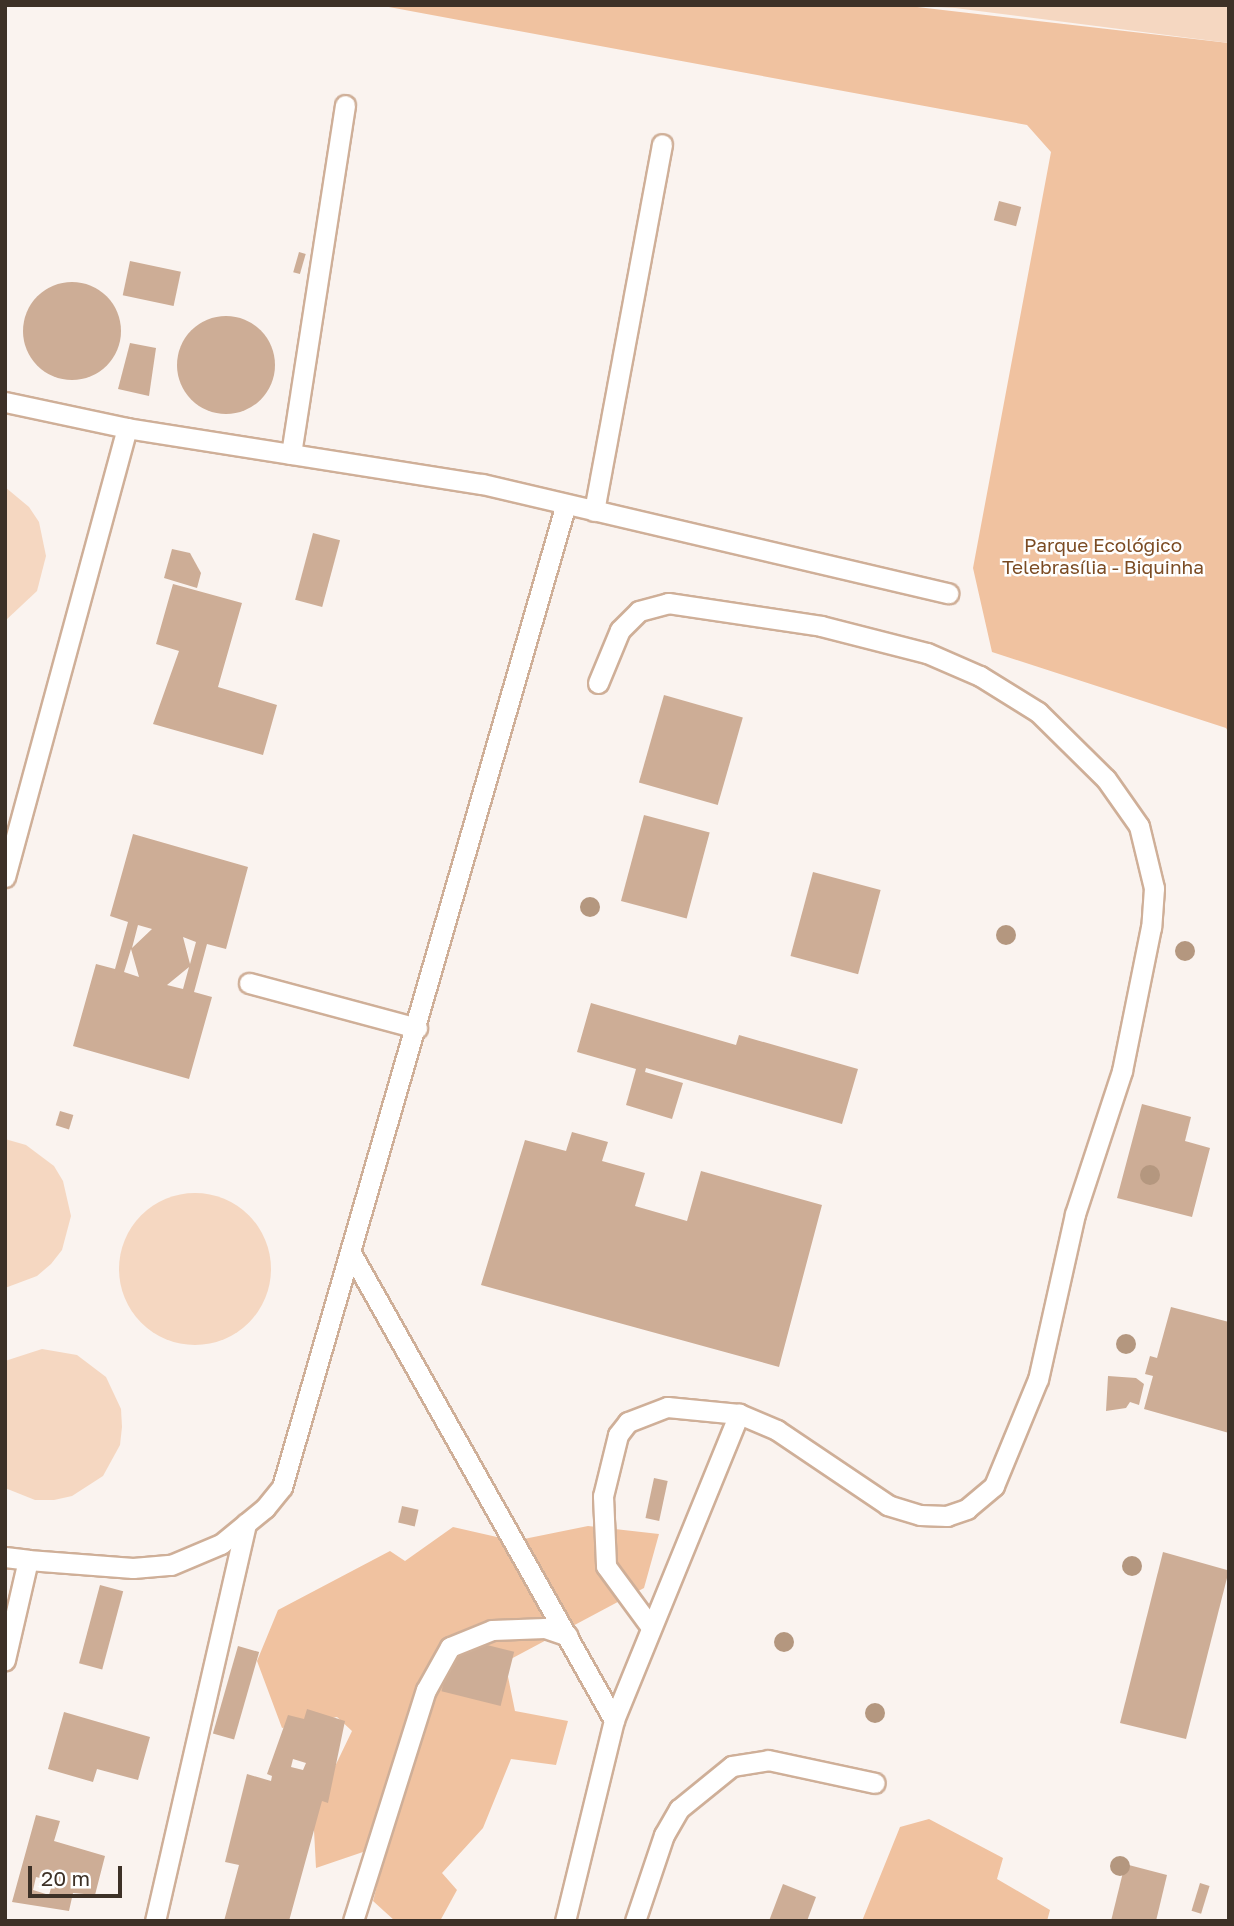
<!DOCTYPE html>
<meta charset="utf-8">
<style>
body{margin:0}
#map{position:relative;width:1234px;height:1926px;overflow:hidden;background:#faf3ef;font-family:"Golos Text",sans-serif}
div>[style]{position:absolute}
.green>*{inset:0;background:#f0c2a0}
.water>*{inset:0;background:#f5d7c1}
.round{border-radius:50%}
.building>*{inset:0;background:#cdad96;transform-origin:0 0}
.roads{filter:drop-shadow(2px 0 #cfaf98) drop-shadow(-2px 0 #cfaf98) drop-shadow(0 2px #cfaf98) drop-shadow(0 -2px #cfaf98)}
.lane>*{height:19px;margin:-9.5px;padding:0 9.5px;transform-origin:9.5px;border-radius:9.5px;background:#fff}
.trees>*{width:20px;height:20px;margin:-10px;border-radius:50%;background:#b4977f}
span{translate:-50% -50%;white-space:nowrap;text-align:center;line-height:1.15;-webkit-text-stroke:5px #fff;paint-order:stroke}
.park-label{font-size:19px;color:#7b4b23}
.frame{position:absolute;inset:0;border:7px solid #3d3127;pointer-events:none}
.scale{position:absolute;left:28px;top:1866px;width:94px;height:32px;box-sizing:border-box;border:4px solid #3d3127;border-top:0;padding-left:9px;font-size:21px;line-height:24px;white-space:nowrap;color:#3d3127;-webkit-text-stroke:5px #fff;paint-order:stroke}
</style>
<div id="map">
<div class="green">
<div style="clip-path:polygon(378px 5px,900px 5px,1229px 43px,1229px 733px,1226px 728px,992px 652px,973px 568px,1051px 152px,1027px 125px)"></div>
<div style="clip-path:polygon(588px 1526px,659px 1534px,644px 1588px,505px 1662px,515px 1711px,568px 1721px,556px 1765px,511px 1759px,483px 1828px,442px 1873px,457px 1890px,440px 1921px,395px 1921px,373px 1901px,395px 1816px,363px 1852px,316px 1868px,313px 1812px,352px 1731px,337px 1717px,282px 1728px,257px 1661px,278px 1610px,390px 1551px,405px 1561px,453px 1527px,514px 1541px)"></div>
<div style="clip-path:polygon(929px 1819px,1003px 1858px,997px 1879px,1050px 1910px,1047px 1921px,862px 1921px,900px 1827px)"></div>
</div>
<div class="water">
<div style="clip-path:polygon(900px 5px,1229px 5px,1229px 43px,955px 8px)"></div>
<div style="clip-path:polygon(5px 487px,29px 507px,39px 522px,46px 556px,37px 591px,5px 621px)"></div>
<div style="clip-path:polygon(5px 1139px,26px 1145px,54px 1166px,63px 1181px,71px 1216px,62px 1250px,51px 1264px,37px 1276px,5px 1288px)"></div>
<div class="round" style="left:119px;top:1193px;width:152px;height:152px"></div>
<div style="clip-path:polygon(42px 1349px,77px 1355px,106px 1377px,121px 1409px,122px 1427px,120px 1445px,103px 1476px,72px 1496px,54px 1500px,35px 1500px,5px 1488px,5px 1361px)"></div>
</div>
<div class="building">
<div style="left:999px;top:201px;width:23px;height:20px;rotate:15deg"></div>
<div style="left:299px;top:252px;width:7px;height:21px;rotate:16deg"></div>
<div style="left:130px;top:261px;width:52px;height:35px;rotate:12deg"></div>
<div class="round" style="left:23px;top:282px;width:98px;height:98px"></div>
<div class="round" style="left:177px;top:316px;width:98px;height:98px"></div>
<div style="clip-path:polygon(130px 343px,156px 348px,149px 396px,118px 389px)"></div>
<div style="left:313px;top:533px;width:28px;height:69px;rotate:15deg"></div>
<div style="clip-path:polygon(172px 549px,190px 553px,201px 573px,197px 588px,164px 578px)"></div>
<div style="clip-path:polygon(173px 584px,242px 603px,218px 687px,277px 705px,263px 755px,153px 724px,179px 651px,156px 644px)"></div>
<div style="left:664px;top:695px;width:82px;height:91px;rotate:16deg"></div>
<div style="left:644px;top:815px;width:68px;height:89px;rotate:15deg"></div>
<div style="clip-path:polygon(evenodd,133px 834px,248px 867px,226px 949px,207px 944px,194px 992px,212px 997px,189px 1079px,73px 1046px,96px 964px,115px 969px,128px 922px,110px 916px,133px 834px,138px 925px,152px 929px,132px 948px,138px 925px,133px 834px,183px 937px,196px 942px,190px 964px,183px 937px,133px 834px,131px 949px,139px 977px,124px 972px,131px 949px,133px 834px,189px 967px,183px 989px,167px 985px,189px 967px)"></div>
<div style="left:813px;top:872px;width:70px;height:87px;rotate:15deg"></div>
<div style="clip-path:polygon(591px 1003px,736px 1045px,739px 1035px,858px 1069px,842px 1124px,646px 1068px,645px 1072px,683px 1083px,672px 1119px,626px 1105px,636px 1069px,577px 1052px)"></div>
<div style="clip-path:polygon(1142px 1104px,1191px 1117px,1185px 1141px,1210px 1148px,1192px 1217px,1117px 1198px)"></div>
<div style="left:60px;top:1111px;width:14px;height:15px;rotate:17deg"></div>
<div style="clip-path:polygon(572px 1132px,608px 1142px,602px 1161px,645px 1173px,635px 1206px,687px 1221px,701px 1171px,822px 1205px,779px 1367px,481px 1285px,525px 1140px,566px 1151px)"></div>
<div style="clip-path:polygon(1171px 1307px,1229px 1322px,1229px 1433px,1144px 1409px,1153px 1376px,1145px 1374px,1150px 1356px,1157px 1358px)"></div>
<div style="clip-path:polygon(1108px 1376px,1136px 1378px,1144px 1384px,1139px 1405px,1130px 1402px,1126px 1408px,1106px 1411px)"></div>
<div style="left:654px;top:1478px;width:14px;height:41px;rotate:12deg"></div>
<div style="left:402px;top:1506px;width:17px;height:17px;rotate:13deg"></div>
<div style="clip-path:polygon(1163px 1552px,1227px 1570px,1228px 1574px,1186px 1739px,1120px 1723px)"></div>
<div style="left:100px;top:1585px;width:24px;height:81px;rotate:15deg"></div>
<div style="left:455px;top:1637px;width:61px;height:56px;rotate:14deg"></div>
<div style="left:238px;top:1646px;width:22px;height:91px;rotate:16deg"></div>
<div style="clip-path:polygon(evenodd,307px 1709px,345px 1721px,328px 1803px,322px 1801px,289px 1921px,224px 1921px,239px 1865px,225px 1862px,247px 1774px,271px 1781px,272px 1776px,267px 1774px,288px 1715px,304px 1719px,307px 1709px,293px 1759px,306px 1763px,303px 1770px,291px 1767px,293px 1759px)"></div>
<div style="clip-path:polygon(64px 1712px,150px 1737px,138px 1780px,97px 1769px,93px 1782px,48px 1769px)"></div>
<div style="clip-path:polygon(evenodd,36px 1815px,60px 1821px,54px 1841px,105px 1856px,95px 1895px,73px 1893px,69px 1911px,12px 1902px,36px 1815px,36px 1877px,53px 1881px,49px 1895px,33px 1890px,36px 1877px)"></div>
<div style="clip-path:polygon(1125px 1864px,1167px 1875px,1156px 1921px,1111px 1921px)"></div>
<div style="left:1200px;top:1883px;width:10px;height:29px;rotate:17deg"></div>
<div style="clip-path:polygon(783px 1884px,816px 1897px,807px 1921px,769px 1921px)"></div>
</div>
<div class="roads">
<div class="lane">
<div style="left:5px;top:402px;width:125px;rotate:12deg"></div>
<div style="left:127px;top:428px;width:359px;rotate:9deg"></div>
<div style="left:482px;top:484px;width:479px;rotate:13.2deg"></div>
<div style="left:291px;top:454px;width:353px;rotate:-81.2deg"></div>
<div style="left:594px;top:511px;width:373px;rotate:-79.5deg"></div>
<div style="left:598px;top:683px;width:57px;rotate:-67.5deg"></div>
<div style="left:620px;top:630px;width:27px;rotate:-45deg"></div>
<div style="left:639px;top:611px;width:30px;rotate:-15deg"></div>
<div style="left:668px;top:603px;width:155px;rotate:8.5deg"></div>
<div style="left:821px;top:626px;width:109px;rotate:14.3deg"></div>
<div style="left:927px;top:653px;width:58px;rotate:23.5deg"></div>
<div style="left:980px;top:676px;width:68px;rotate:31.8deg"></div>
<div style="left:1038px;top:712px;width:95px;rotate:44.6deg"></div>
<div style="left:1106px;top:779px;width:57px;rotate:54.9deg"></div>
<div style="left:1139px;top:826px;width:64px;rotate:76.4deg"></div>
<div style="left:1154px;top:888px;width:39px;rotate:94deg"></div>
<div style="left:1151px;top:927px;width:147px;rotate:101.4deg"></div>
<div style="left:1122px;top:1071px;width:151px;rotate:108.2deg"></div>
<div style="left:1075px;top:1214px;width:169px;rotate:102.6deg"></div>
<div style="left:1038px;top:1379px;width:116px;rotate:112.4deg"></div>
<div style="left:994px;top:1486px;width:35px;rotate:140deg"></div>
<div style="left:967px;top:1509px;width:21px;rotate:161deg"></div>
<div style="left:947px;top:1516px;width:27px;rotate:-178deg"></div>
<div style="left:920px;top:1515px;width:34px;rotate:-163deg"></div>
<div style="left:888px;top:1505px;width:134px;rotate:-146deg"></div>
<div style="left:777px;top:1430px;width:41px;rotate:-157.2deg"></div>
<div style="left:5px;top:877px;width:465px;rotate:-74.8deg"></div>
<div style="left:249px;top:983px;width:174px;rotate:15deg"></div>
<div style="left:352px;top:1255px;width:534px;rotate:60.6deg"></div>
<div style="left:5px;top:1557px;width:23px;rotate:7deg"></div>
<div style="left:28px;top:1560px;width:103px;rotate:103deg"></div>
<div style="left:28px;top:1560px;width:105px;rotate:4.4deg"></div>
<div style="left:133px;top:1568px;width:38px;rotate:-5deg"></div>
<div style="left:171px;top:1565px;width:54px;rotate:-22.8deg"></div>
<div style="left:221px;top:1544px;width:57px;rotate:-39.3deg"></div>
<div style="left:265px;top:1508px;width:27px;rotate:-51deg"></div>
<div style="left:282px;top:1487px;width:1023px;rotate:-73.89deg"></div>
<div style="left:155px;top:1921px;width:408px;rotate:-77.1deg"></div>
<div style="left:353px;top:1921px;width:242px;rotate:-72.5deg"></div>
<div style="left:426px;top:1690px;width:49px;rotate:-60.8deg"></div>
<div style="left:450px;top:1647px;width:45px;rotate:-22deg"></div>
<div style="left:492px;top:1630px;width:53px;rotate:-2.2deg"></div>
<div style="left:545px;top:1628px;width:24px;rotate:19deg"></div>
<div style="left:565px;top:1921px;width:207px;rotate:-76.3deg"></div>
<div style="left:614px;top:1720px;width:331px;rotate:-67.8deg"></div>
<div style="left:739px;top:1414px;width:72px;rotate:-174.4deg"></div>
<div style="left:667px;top:1407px;width:42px;rotate:159deg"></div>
<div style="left:628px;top:1422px;width:16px;rotate:128deg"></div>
<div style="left:618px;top:1435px;width:63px;rotate:103.8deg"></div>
<div style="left:603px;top:1496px;width:70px;rotate:87.5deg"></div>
<div style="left:606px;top:1566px;width:74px;rotate:53.7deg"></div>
<div style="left:635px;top:1921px;width:91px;rotate:-71.4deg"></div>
<div style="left:664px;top:1835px;width:30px;rotate:-60deg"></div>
<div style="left:679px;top:1809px;width:68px;rotate:-39.1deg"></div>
<div style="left:732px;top:1766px;width:36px;rotate:-9deg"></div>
<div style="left:768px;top:1760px;width:109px;rotate:12.1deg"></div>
</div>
</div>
<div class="trees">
<div style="left:590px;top:907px"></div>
<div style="left:1006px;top:935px"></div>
<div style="left:1185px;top:951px"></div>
<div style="left:1150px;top:1175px"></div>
<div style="left:1126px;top:1344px"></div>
<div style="left:1132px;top:1566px"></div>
<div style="left:784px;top:1642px"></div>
<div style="left:875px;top:1713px"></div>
<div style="left:1120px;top:1866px"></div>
</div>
<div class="park-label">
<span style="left:1103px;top:556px">Parque Ecológico<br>Telebrasília - Biquinha</span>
</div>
<div class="frame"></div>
<div class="scale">20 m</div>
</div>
